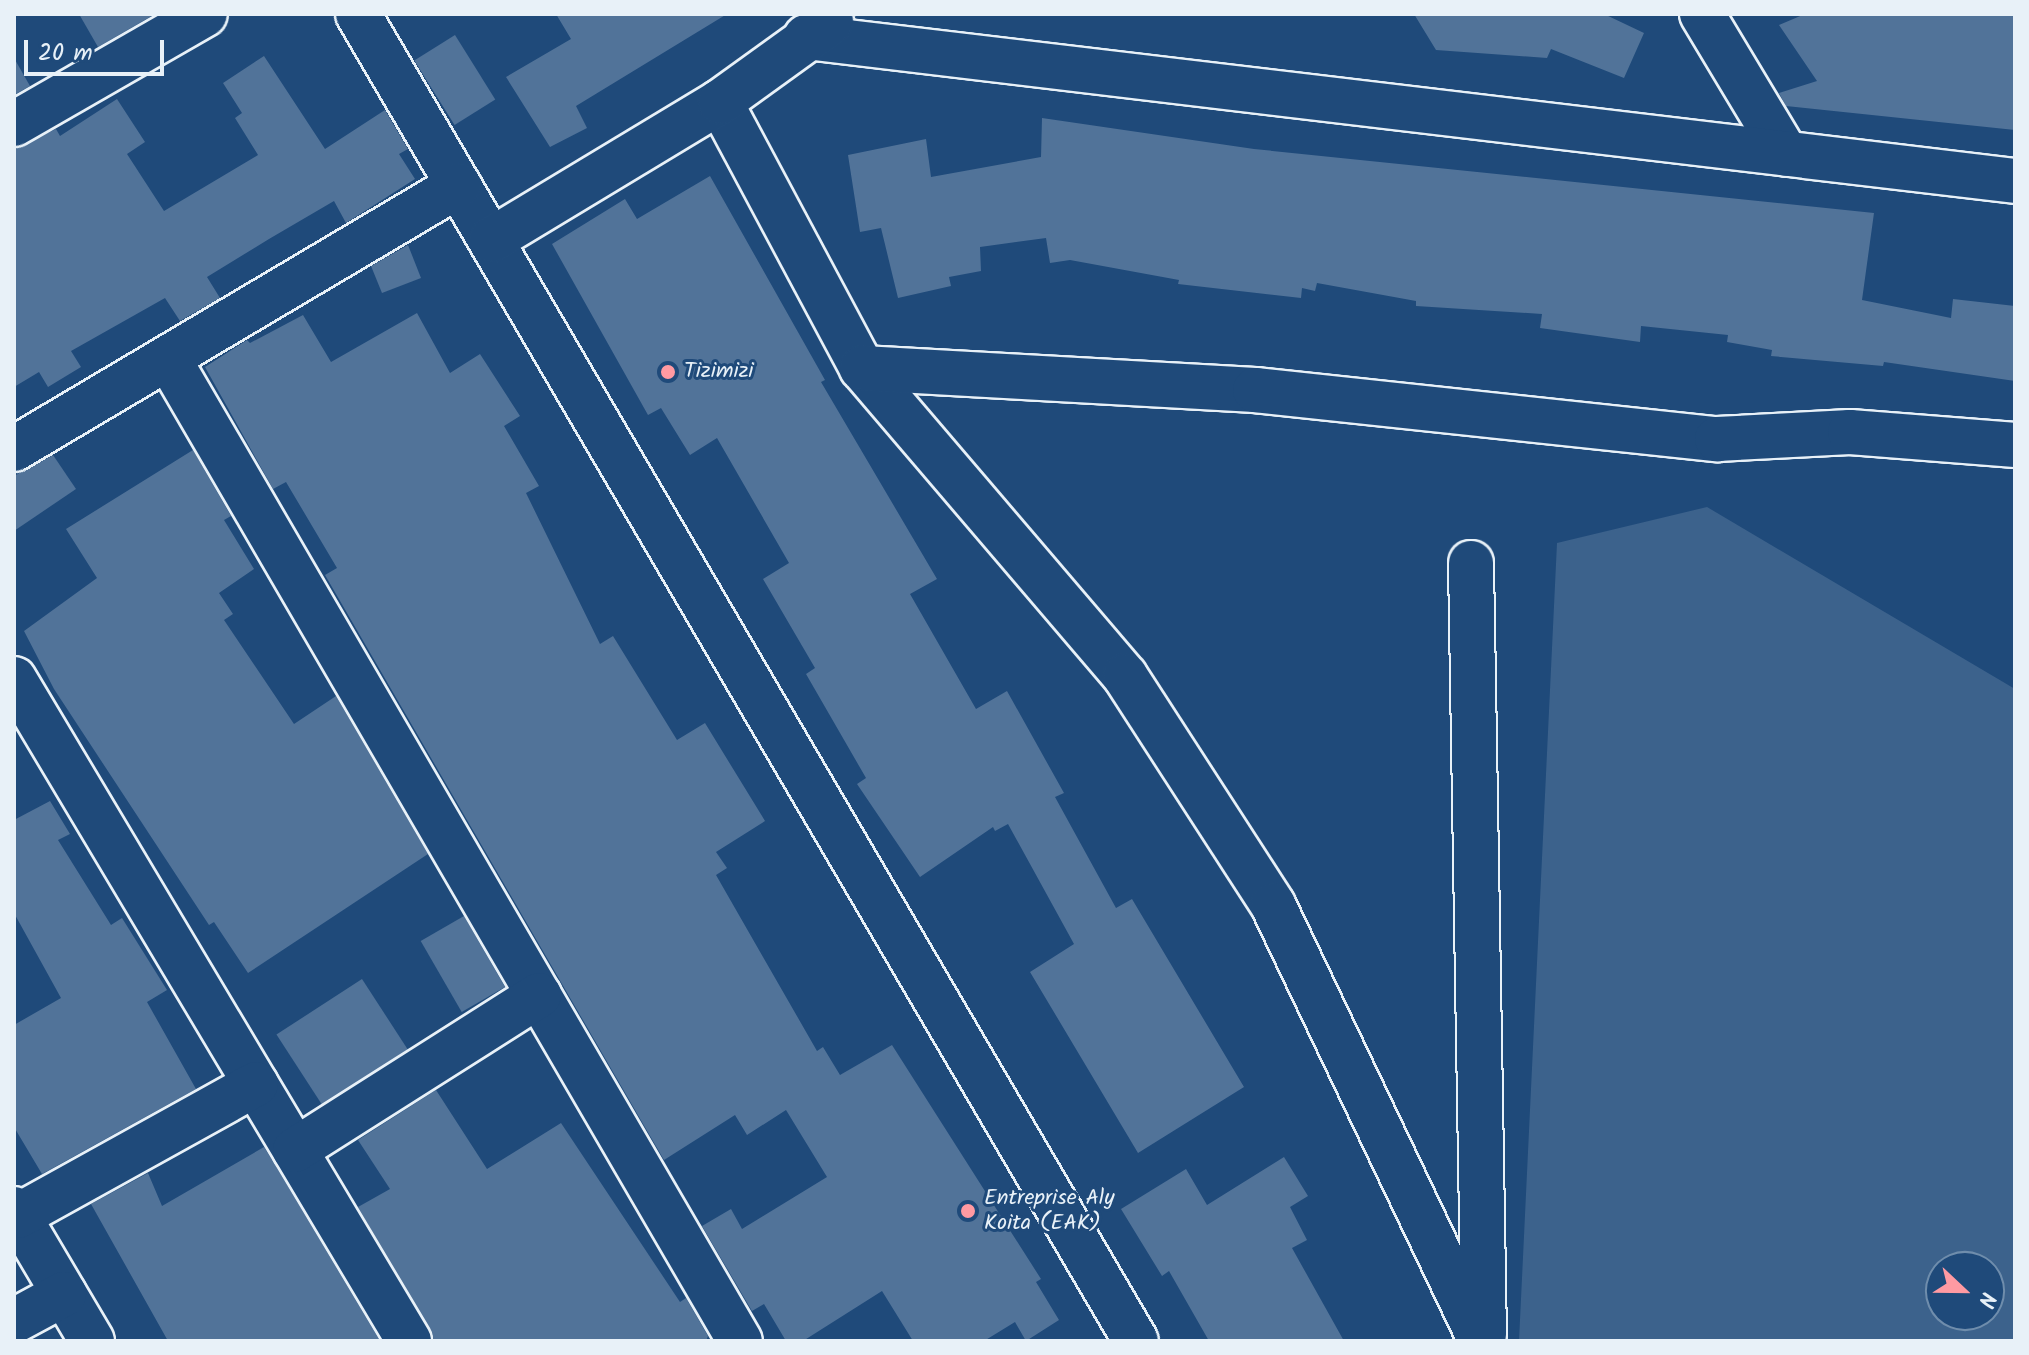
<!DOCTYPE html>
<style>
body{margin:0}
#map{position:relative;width:2029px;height:1355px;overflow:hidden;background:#1f4a7a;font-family:Kalam,sans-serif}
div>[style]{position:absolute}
.green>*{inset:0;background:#3c628c}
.building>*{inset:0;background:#517399;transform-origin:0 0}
.roads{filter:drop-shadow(2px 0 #e8f1f8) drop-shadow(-2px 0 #e8f1f8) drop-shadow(0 2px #e8f1f8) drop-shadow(0 -2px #e8f1f8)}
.minor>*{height:44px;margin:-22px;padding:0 22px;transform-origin:22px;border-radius:22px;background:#1f4a7a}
.dots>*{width:22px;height:22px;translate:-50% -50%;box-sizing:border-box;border:4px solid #1f4a7a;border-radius:50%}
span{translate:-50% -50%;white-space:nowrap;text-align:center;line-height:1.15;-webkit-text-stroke:6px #1f4a7a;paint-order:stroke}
.poi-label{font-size:22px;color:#e8f1f8}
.left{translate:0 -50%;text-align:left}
.frame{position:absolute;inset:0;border:16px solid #e8f1f8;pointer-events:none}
.north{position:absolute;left:1925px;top:1251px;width:80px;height:80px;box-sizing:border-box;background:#1f4a7a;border:2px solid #6f8dac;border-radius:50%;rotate:112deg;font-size:22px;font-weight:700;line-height:32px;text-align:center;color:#e8f1f8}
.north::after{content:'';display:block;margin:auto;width:28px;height:36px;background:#ff9aa2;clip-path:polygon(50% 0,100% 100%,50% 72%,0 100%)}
.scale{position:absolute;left:24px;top:40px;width:140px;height:36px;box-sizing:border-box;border:4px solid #e8f1f8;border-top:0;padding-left:10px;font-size:24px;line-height:28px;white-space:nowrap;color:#e8f1f8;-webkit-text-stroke:6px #1f4a7a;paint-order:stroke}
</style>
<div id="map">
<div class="green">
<div style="clip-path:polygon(evenodd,1707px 507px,2015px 689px,2015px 1341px,1519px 1341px,1557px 543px,1707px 507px,1941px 1267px,1989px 1267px,1989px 1315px,1941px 1315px,1941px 1267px)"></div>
</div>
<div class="building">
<div style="clip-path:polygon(79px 14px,155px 14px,98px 47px)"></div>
<div style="clip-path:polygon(556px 14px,727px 14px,576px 106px,587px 128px,550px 147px,506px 77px,571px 39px)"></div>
<div style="clip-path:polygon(1414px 14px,1604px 14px,1644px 33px,1624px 78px,1551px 49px,1547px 58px,1436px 50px)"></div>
<div style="clip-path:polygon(1805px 14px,2015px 14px,2015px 130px,1786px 106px,1779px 93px,1817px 81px,1779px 25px)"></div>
<div style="left:455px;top:35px;width:76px;height:48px;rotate:58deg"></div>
<div style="clip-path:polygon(264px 56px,325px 149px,385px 110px,408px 149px,399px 154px,415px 179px,346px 223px,334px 201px,269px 239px,207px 277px,220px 298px,180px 321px,165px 298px,71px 351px,81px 367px,48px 387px,39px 372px,14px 387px,14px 149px,56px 129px,60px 136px,117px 99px,145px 142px,127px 154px,164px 211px,258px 155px,235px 118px,242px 113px,223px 83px)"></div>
<div style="clip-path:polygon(14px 58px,30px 86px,14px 95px)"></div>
<div style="clip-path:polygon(1042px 118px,1254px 149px,1874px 213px,1862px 300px,1951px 318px,1953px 299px,2015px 306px,2015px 381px,1884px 362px,1883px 366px,1771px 356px,1772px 350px,1727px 342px,1728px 335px,1641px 326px,1640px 342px,1540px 328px,1542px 314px,1416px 306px,1416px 301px,1317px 283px,1315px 291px,1302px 288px,1301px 298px,1178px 284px,1179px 280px,1070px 260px,1050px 263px,1046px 238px,980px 247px,981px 271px,949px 277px,951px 286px,898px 298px,881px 228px,860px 232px,848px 155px,926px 139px,931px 177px,1041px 157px)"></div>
<div style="clip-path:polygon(710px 176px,825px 380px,821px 382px,937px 579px,910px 594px,976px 709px,1007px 691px,1064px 793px,1055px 797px,1116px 908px,1132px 899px,1244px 1087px,1138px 1153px,1030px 972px,1074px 944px,1008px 824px,995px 831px,993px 827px,920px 877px,857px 784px,866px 778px,806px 674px,815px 668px,763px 579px,789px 563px,717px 438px,690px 455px,661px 408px,648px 415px,552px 244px,625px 199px,637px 219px)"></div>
<div style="clip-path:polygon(408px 245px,421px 278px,382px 293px,371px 266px)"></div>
<div style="clip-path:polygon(417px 313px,450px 373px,480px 354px,520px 416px,504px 426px,539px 486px,526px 493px,600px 644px,613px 636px,677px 740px,705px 723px,765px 821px,716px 852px,727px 868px,716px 875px,817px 1051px,823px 1047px,840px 1075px,892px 1045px,1041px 1279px,1036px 1282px,1059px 1320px,1026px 1341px,1015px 1322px,984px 1341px,913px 1341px,882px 1291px,803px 1341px,786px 1341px,764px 1304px,752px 1311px,702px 1226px,731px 1209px,742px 1229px,827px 1177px,786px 1110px,747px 1135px,735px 1115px,664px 1160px,325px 575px,337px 568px,286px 482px,273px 489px,205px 367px,247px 340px,250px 343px,303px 315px,331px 362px)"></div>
<div style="clip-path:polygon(193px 450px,231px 516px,224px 520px,254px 569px,219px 593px,233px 614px,224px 620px,294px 724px,336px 696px,428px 854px,248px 973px,214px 922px,209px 925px,54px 689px,24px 631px,97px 578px,66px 529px)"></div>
<div style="clip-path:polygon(53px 455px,76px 489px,14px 531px,14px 476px)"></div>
<div style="clip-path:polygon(50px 801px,70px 834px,58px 840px,111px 925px,122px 918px,167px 990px,147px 1002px,196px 1089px,42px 1174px,14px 1127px,14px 1025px,61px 998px,14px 913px,14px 820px)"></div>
<div style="left:464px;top:916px;width:82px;height:50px;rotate:60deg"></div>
<div style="left:362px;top:979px;width:84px;height:102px;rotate:57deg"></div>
<div style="clip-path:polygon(436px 1090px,487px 1169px,561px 1123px,680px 1302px,686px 1298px,708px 1336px,706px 1341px,434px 1341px,358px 1207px,390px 1189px,358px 1140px)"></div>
<div style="clip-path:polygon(264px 1147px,274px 1163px,380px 1341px,168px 1341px,91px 1204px,148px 1173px,162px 1206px)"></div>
<div style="clip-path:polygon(1284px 1157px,1308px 1196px,1290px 1207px,1307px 1240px,1292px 1248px,1344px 1341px,1209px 1341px,1169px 1271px,1162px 1276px,1121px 1209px,1186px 1169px,1207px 1205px)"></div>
</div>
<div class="roads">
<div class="minor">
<div style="left:358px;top:14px;width:1538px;rotate:59.62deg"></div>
<div style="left:1702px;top:14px;width:163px;rotate:59deg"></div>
<div style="left:806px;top:37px;width:1218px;rotate:6.79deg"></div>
<div style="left:720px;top:102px;width:302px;rotate:61.9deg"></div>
<div style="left:862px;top:368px;width:405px;rotate:49.5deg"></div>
<div style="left:1125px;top:676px;width:273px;rotate:57.1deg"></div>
<div style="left:1273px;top:905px;width:483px;rotate:64.5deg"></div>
<div style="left:14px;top:124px;width:220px;rotate:-29.9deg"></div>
<div style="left:491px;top:240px;width:267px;rotate:-31.1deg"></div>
<div style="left:720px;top:102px;width:137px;rotate:-35.8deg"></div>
<div style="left:168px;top:358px;width:1137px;rotate:59.81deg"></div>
<div style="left:862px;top:368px;width:394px;rotate:3.2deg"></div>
<div style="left:1255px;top:390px;width:465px;rotate:6.1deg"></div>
<div style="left:1717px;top:439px;width:133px;rotate:-3deg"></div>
<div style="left:1850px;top:432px;width:166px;rotate:4.5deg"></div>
<div style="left:14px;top:449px;width:517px;rotate:-30.68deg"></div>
<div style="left:1471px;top:563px;width:772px;rotate:89.04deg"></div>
<div style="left:14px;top:679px;width:771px;rotate:59.18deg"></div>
<div style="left:295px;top:1150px;width:289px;rotate:-32.4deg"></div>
<div style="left:14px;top:1209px;width:153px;rotate:59.4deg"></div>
<div style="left:18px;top:1216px;width:272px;rotate:-29deg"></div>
<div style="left:14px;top:1321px;width:57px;rotate:-28.4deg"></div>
</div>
</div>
<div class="dots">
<div style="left:668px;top:372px;background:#ff9aa2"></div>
<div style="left:968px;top:1211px;background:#ff9aa2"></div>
</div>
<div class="poi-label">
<span class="left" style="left:684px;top:372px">Tizimizi</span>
<span class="left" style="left:984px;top:1211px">Entreprise Aly<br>Koita (EAK)</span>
</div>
<div class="frame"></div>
<div class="north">N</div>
<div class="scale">20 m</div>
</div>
